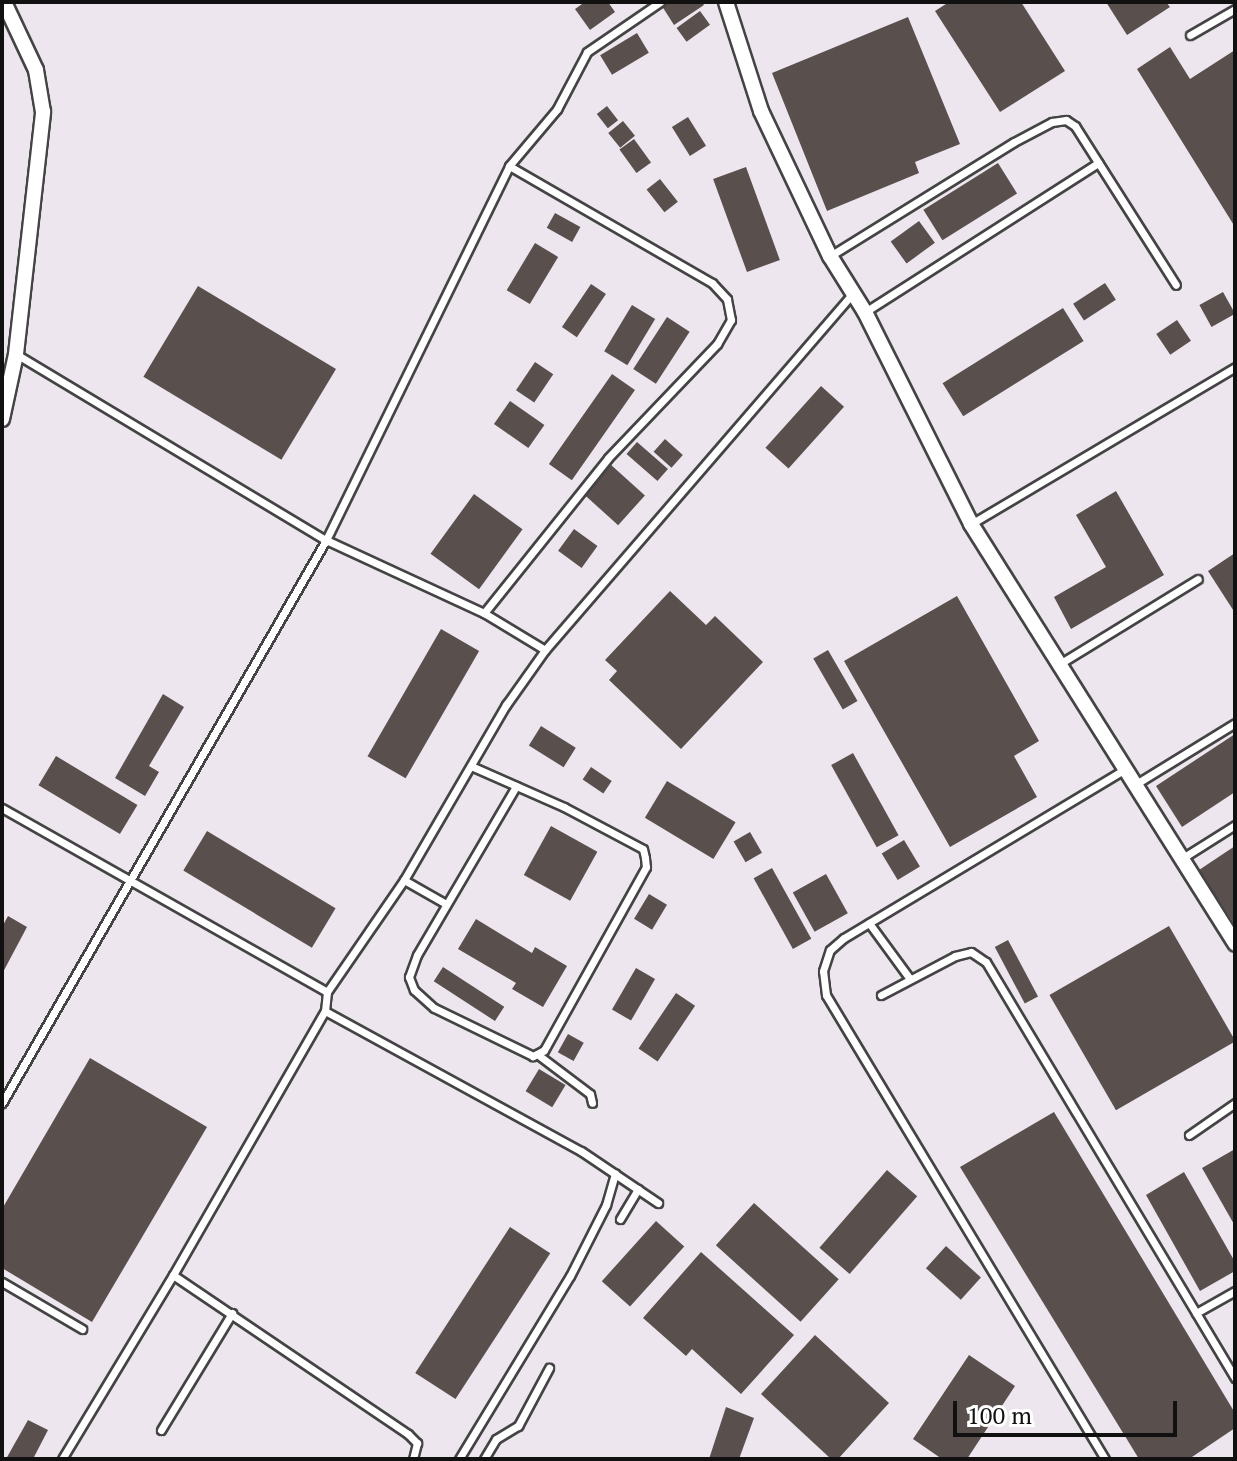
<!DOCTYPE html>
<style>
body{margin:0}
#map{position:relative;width:1237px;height:1461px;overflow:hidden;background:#fffcf4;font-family:"PT Serif",serif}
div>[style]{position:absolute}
.industrial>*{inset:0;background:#ede6ee;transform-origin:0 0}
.building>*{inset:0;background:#59504d;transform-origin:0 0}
.roads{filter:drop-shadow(2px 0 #444) drop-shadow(-2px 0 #444) drop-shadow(0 2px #444) drop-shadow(0 -2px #444)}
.lane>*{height:7px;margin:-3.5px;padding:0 3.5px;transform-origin:3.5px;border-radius:3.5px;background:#fff}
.street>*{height:14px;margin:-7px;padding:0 7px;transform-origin:7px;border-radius:7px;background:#fff}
span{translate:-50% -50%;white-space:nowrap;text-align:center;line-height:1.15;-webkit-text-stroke:8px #fff;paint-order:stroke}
.frame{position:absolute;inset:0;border:4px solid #111;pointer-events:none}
.scale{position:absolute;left:953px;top:1401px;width:224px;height:36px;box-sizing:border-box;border:4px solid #111;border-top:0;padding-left:10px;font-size:24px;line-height:28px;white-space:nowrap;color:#111;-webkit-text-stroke:6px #fff;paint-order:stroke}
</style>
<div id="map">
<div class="industrial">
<div style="left:2px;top:2px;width:1233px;height:1457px"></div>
</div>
<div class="building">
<div style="clip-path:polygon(585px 2px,608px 2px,615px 12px,590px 30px,575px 9px)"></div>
<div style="clip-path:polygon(702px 2px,704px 5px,674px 25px,660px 3px)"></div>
<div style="clip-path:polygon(949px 2px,1021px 2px,1065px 71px,1000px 112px,935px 11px)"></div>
<div style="clip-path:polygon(1106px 2px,1166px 2px,1170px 7px,1127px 35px)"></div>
<div style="left:700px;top:11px;width:17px;height:29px;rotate:54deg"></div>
<div style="clip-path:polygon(908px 17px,960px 144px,915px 162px,919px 173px,827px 211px,772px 73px)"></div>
<div style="left:637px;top:33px;width:23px;height:43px;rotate:59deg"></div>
<div style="clip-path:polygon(1170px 47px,1190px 79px,1235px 50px,1235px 227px,1137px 69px)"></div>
<div style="left:607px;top:106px;width:18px;height:13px;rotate:52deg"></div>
<div style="left:688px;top:117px;width:34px;height:19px;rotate:58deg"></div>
<div style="left:623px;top:121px;width:19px;height:19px;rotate:51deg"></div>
<div style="left:634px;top:139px;width:29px;height:18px;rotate:54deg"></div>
<div style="left:998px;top:163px;width:36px;height:88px;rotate:58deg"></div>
<div style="left:746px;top:167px;width:99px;height:35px;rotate:70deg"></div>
<div style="left:660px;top:179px;width:29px;height:17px;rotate:52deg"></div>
<div style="left:555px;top:213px;width:29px;height:17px;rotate:29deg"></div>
<div style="left:919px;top:221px;width:27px;height:35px;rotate:54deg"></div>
<div style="left:535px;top:243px;width:27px;height:55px;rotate:31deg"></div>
<div style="left:1105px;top:283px;width:20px;height:38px;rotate:57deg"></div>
<div style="left:591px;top:284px;width:18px;height:52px;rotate:34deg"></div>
<div style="left:198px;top:286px;width:161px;height:106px;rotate:31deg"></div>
<div style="left:1223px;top:292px;width:25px;height:27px;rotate:61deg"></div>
<div style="left:632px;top:305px;width:27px;height:54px;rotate:31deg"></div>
<div style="left:1063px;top:308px;width:39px;height:142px;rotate:58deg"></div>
<div style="left:667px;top:317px;width:27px;height:62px;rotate:33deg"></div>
<div style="left:1177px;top:320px;width:25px;height:25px;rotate:56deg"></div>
<div style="left:535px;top:362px;width:22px;height:34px;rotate:34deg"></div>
<div style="left:612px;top:374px;width:28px;height:110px;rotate:35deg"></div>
<div style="left:821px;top:386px;width:31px;height:83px;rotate:42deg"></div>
<div style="left:510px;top:401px;width:42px;height:28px;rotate:35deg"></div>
<div style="left:665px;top:439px;width:24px;height:17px;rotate:42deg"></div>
<div style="left:637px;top:442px;width:41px;height:16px;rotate:41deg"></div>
<div style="left:610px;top:464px;width:47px;height:40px;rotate:42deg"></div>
<div style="clip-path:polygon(1116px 491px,1164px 575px,1071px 629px,1054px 597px,1106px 567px,1076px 515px)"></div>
<div style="left:474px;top:494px;width:60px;height:74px;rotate:36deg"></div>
<div style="left:574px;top:529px;width:29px;height:27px;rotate:36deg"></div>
<div style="clip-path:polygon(1235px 553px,1235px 613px,1208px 571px)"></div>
<div style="clip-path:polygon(670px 591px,706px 625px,715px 616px,763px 662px,681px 749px,609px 680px,617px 671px,605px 660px)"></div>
<div style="clip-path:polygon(957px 596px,1039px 741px,1014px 756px,1037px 797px,950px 847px,844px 661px)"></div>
<div style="left:441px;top:629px;width:44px;height:147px;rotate:30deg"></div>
<div style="left:828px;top:650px;width:59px;height:17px;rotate:60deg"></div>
<div style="clip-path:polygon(163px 694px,184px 707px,149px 766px,159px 772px,145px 796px,115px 778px)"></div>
<div style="left:541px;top:726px;width:41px;height:23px;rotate:32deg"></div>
<div style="clip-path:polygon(1235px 734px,1235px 792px,1182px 827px,1156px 786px)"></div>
<div style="left:853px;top:753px;width:94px;height:25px;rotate:61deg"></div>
<div style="left:56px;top:756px;width:95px;height:34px;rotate:31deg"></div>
<div style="left:591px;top:767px;width:25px;height:15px;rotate:34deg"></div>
<div style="left:667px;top:781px;width:80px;height:43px;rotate:31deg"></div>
<div style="left:551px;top:826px;width:53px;height:56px;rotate:29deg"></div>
<div style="left:207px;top:831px;width:150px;height:46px;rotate:31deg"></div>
<div style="left:750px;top:832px;width:24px;height:19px;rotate:60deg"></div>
<div style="left:904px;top:840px;width:31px;height:26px;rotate:59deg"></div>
<div style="clip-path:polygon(1235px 846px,1235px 925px,1199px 870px)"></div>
<div style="left:772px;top:868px;width:81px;height:21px;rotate:61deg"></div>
<div style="left:826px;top:874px;width:45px;height:38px;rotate:61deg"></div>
<div style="left:649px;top:894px;width:21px;height:29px;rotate:31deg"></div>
<div style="clip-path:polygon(8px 916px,27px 927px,2px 974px,2px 927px)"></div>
<div style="clip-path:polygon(476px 919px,532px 953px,535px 947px,567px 966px,543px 1007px,512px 989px,516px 983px,458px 949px)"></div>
<div style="left:1169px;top:926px;width:133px;height:138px;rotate:60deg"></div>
<div style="left:1008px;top:940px;width:64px;height:15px;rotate:62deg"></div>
<div style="left:443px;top:967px;width:73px;height:17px;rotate:33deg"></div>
<div style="left:636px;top:968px;width:22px;height:48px;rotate:30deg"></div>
<div style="left:676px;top:993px;width:23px;height:67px;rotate:34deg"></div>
<div style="left:568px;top:1034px;width:18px;height:21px;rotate:29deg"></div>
<div style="clip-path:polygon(90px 1058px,207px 1127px,92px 1322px,2px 1268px,2px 1209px)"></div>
<div style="left:539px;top:1069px;width:31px;height:26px;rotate:31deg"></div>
<div style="clip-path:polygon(1054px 1112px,1235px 1413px,1235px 1428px,1189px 1459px,1139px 1459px,960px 1167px)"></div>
<div style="clip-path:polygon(1235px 1149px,1235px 1226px,1202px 1168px)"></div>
<div style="left:887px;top:1170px;width:40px;height:103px;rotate:41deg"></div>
<div style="clip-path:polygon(1184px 1172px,1235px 1262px,1235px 1271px,1200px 1291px,1146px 1195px)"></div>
<div style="left:754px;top:1203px;width:114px;height:57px;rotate:42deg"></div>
<div style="left:656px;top:1221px;width:38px;height:81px;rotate:42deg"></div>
<div style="left:510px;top:1227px;width:48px;height:174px;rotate:33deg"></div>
<div style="left:946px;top:1246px;width:47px;height:30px;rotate:42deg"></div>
<div style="clip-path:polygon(701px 1252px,794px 1335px,741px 1394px,692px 1349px,686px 1356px,643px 1318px)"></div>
<div style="clip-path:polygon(815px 1335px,889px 1403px,838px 1459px,831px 1459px,761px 1394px)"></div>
<div style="clip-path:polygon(969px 1355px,1015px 1386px,967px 1459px,942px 1459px,913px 1439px)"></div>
<div style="clip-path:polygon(726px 1407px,754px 1418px,739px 1459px,709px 1459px)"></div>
<div style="clip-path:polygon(28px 1420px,48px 1430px,33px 1459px,6px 1459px)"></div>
</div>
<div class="roads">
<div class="lane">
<div style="left:1190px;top:35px;width:52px;rotate:-30deg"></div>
<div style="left:830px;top:256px;width:216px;rotate:-31.8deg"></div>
<div style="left:1014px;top:142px;width:43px;rotate:-27.8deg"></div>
<div style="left:1052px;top:122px;width:14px;rotate:-8deg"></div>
<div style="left:1066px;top:120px;width:11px;rotate:34deg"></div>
<div style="left:1075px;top:126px;width:188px;rotate:57.6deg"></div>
<div style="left:865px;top:312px;width:277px;rotate:-32.6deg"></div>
<div style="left:16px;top:354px;width:362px;rotate:31deg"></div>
<div style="left:326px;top:540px;width:174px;rotate:24.8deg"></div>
<div style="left:484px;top:613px;width:71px;rotate:31.2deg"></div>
<div style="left:971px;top:524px;width:307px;rotate:-30.7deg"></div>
<div style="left:484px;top:613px;width:198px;rotate:-51.3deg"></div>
<div style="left:608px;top:458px;width:158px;rotate:-46.3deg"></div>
<div style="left:717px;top:344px;width:28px;rotate:-60deg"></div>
<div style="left:731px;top:320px;width:21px;rotate:-101deg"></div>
<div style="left:727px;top:299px;width:22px;rotate:-133deg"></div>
<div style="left:712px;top:283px;width:234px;rotate:-150deg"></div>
<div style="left:1058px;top:665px;width:164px;rotate:-31.6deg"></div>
<div style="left:471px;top:766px;width:102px;rotate:23.8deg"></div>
<div style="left:564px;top:807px;width:89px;rotate:28deg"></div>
<div style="left:643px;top:849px;width:9px;rotate:77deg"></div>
<div style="left:645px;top:858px;width:9px;rotate:84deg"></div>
<div style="left:646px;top:867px;width:210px;rotate:119.1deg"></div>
<div style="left:544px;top:1050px;width:13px;rotate:151deg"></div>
<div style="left:533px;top:1056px;width:110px;rotate:-154.1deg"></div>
<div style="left:434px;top:1008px;width:27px;rotate:-138deg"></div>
<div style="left:414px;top:990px;width:14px;rotate:-111deg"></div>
<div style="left:409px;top:977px;width:23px;rotate:-70deg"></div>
<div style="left:417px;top:955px;width:196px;rotate:-59.6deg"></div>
<div style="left:1136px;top:784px;width:116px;rotate:-31.6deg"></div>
<div style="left:2px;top:808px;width:373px;rotate:29.5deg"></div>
<div style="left:1181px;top:859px;width:64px;rotate:-32.2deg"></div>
<div style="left:404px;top:880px;width:48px;rotate:29.7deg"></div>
<div style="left:869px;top:923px;width:69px;rotate:53.8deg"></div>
<div style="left:881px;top:995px;width:84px;rotate:-27.8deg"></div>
<div style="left:955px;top:956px;width:16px;rotate:-14deg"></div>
<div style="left:971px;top:952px;width:18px;rotate:34deg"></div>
<div style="left:986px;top:962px;width:485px;rotate:59.1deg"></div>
<div style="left:325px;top:1011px;width:292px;rotate:28.7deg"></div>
<div style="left:581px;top:1151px;width:93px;rotate:34deg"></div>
<div style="left:537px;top:1054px;width:66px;rotate:37deg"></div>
<div style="left:590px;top:1094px;width:9px;rotate:77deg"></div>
<div style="left:2px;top:1103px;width:650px;rotate:-60.08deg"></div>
<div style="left:326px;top:540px;width:416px;rotate:-63.9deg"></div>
<div style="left:509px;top:166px;width:75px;rotate:-49.9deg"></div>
<div style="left:557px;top:109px;width:64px;rotate:-62.2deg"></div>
<div style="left:587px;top:52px;width:88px;rotate:-34.4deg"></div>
<div style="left:1189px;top:1135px;width:56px;rotate:-34.8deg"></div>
<div style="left:620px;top:1219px;width:35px;rotate:-59deg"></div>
<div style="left:173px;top:1275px;width:284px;rotate:34.1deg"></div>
<div style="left:408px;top:1434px;width:13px;rotate:45deg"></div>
<div style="left:417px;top:1443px;width:16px;rotate:104deg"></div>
<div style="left:2px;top:1282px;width:93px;rotate:30.4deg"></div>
<div style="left:1196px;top:1313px;width:45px;rotate:-29.4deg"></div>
<div style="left:161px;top:1430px;width:137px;rotate:-58.7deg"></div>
<div style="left:62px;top:1459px;width:215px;rotate:-58.9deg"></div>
<div style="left:173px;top:1275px;width:305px;rotate:-60.1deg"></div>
<div style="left:325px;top:1011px;width:19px;rotate:-84deg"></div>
<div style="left:327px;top:992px;width:136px;rotate:-55.5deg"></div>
<div style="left:404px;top:880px;width:203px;rotate:-59.8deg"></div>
<div style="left:506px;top:705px;width:67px;rotate:-54.7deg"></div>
<div style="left:545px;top:650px;width:472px;rotate:-49.2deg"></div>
<div style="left:459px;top:1459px;width:214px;rotate:-58.8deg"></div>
<div style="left:570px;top:1276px;width:80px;rotate:-63.1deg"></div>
<div style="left:606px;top:1205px;width:33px;rotate:-74deg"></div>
<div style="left:484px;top:1459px;width:23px;rotate:-59deg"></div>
<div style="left:496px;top:1439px;width:26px;rotate:-31deg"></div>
<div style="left:518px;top:1426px;width:66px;rotate:-61.9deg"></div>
<div style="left:1105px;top:1459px;width:541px;rotate:-121.02deg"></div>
<div style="left:826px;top:995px;width:24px;rotate:-97deg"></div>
<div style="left:823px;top:971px;width:22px;rotate:-72deg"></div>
<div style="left:830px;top:950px;width:18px;rotate:-41deg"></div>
<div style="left:844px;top:938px;width:327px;rotate:-31deg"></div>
</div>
<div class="street">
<div style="left:726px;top:2px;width:114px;rotate:72.2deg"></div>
<div style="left:761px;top:111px;width:161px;rotate:64.6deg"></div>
<div style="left:830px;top:256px;width:66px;rotate:58deg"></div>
<div style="left:865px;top:312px;width:237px;rotate:63.4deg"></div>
<div style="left:971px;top:524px;width:496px;rotate:57.8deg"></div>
<div style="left:2px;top:419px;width:66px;rotate:-77.8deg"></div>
<div style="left:16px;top:354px;width:244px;rotate:-83.6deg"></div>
<div style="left:43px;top:112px;width:43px;rotate:-99.5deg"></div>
<div style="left:36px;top:70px;width:75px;rotate:-115.2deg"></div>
</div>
</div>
<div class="frame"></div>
<div class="scale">100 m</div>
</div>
